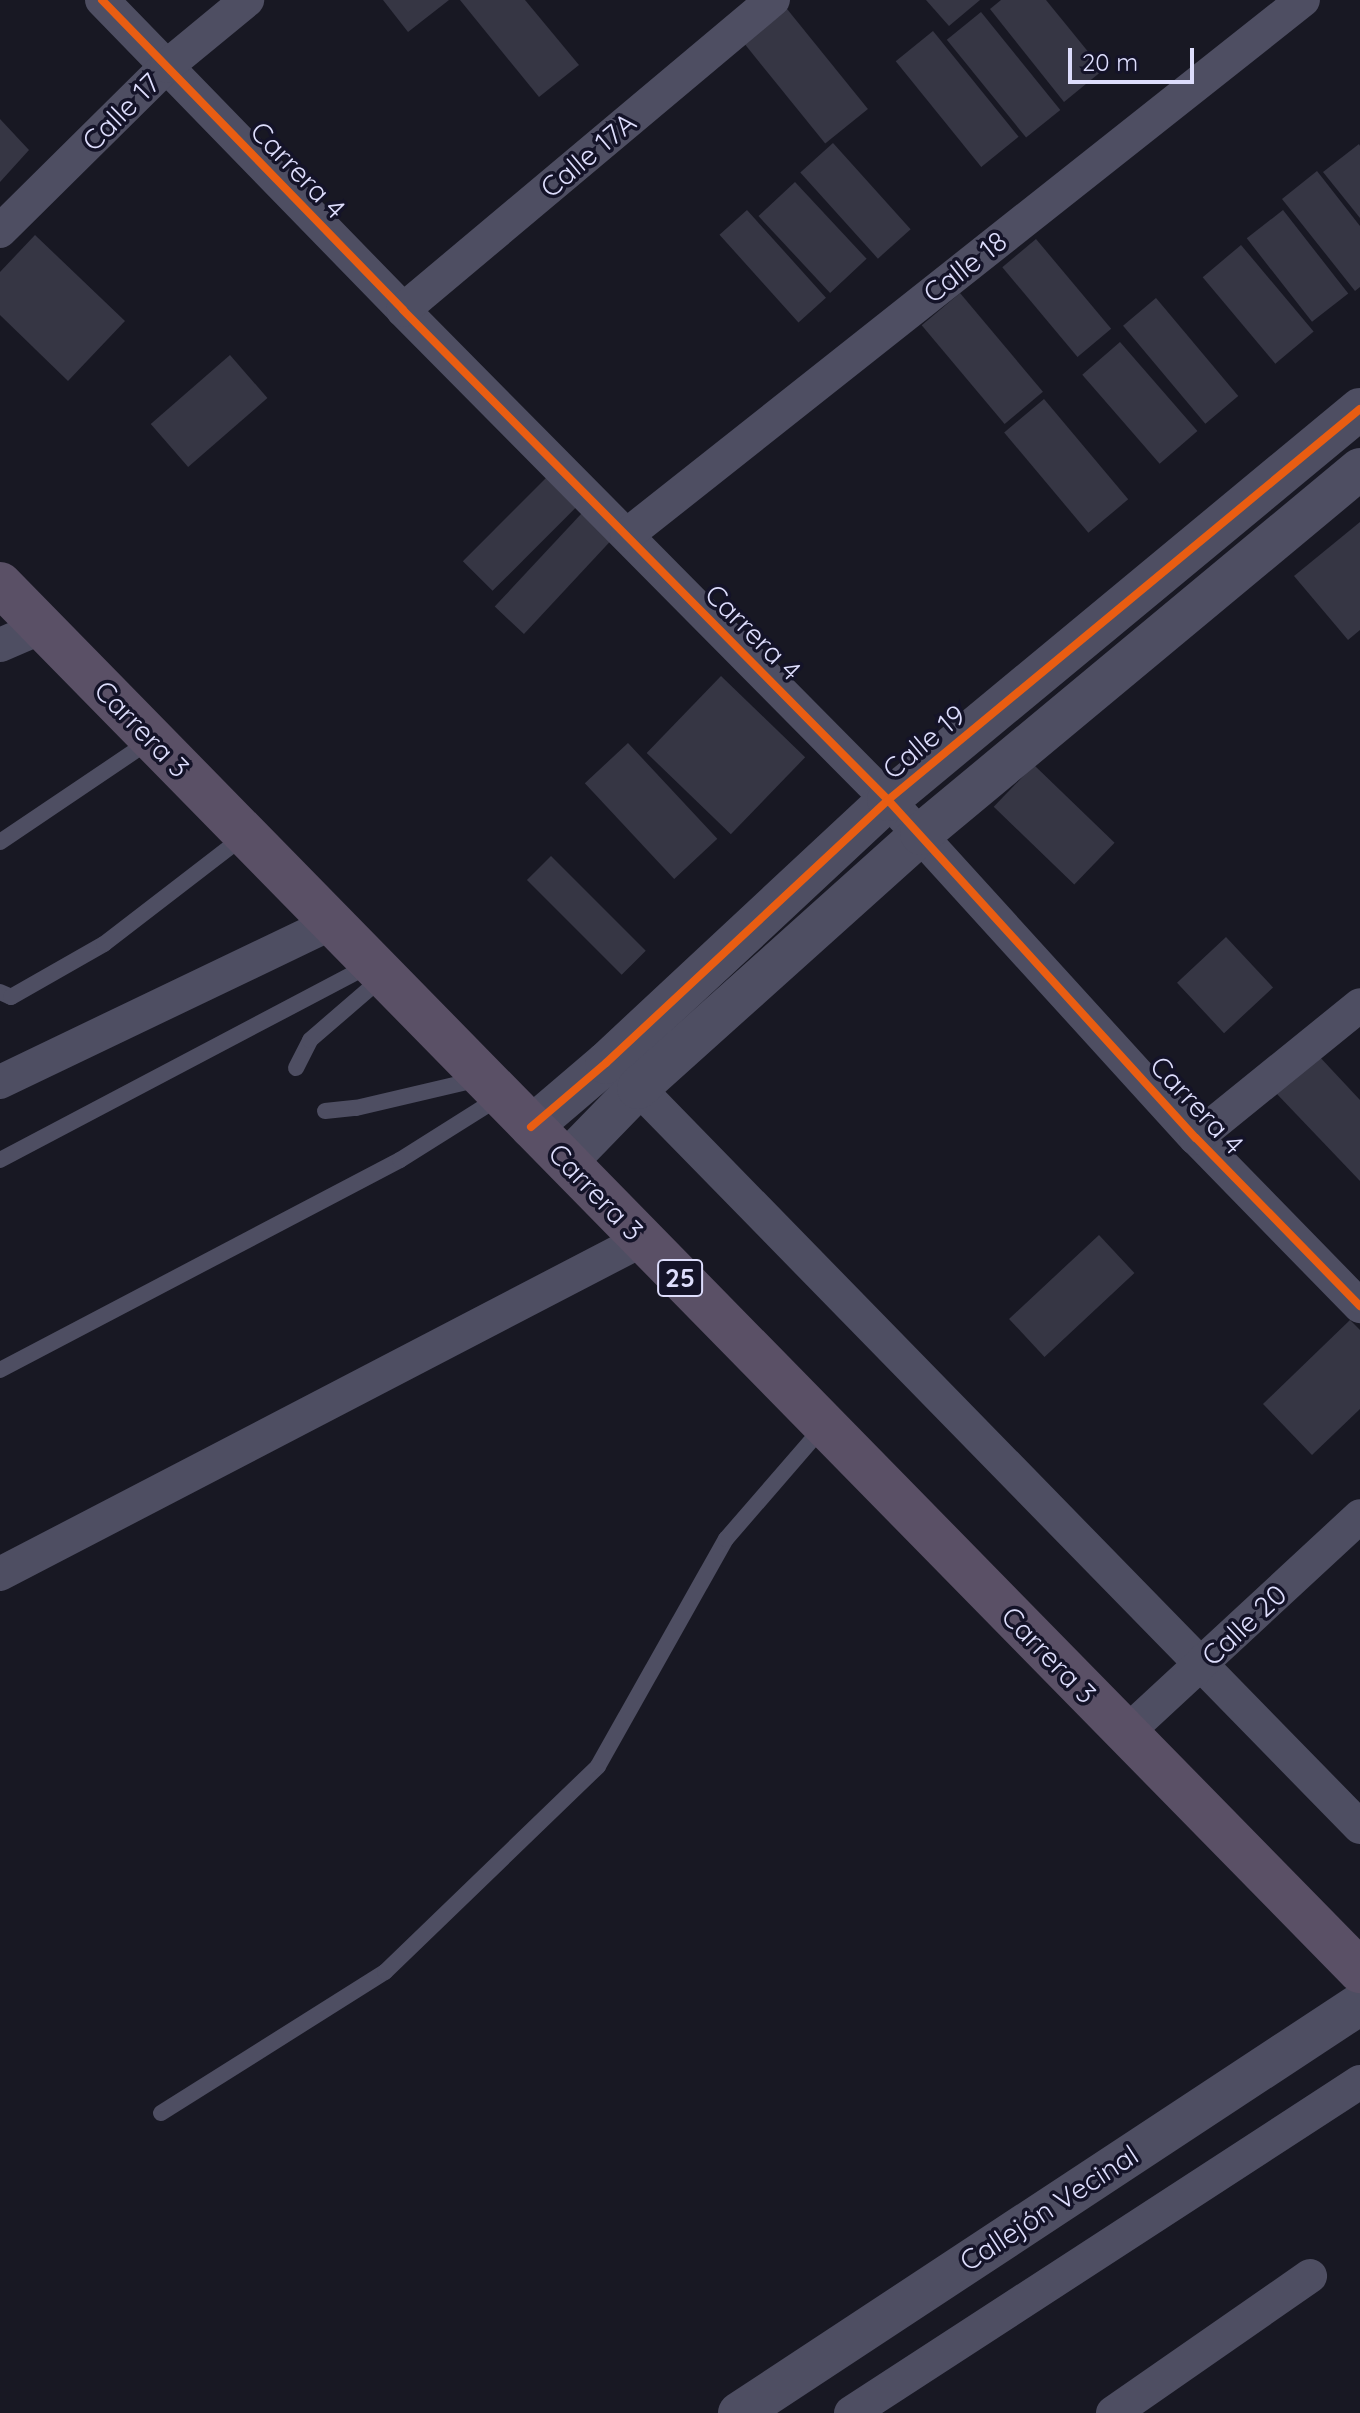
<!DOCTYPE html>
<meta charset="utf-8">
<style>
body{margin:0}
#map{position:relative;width:1360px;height:2413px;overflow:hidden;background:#181823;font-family:Quicksand,sans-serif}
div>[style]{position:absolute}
.building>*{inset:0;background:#363644;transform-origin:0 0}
.service>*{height:16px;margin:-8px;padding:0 8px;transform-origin:8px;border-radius:8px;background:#4e4e62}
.minor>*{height:34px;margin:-17px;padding:0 17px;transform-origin:17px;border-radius:17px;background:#4e4e62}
.tertiary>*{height:42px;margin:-21px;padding:0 21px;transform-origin:21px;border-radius:21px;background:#4e4e62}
.trunk>*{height:44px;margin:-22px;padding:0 22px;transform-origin:22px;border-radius:22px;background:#5a5066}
.cycleway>*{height:8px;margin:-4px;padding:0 4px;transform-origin:4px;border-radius:4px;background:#e95d12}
span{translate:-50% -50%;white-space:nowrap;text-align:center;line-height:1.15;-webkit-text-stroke:7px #141328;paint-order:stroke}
.shield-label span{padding:2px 6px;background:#141328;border:2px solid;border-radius:6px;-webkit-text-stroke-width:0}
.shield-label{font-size:26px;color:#ddddfc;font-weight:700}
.street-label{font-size:28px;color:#ddddfc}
.scale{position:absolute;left:1068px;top:48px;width:126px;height:36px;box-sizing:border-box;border:4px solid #ddddfc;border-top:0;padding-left:10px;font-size:24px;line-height:28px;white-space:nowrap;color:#ddddfc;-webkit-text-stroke:6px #141328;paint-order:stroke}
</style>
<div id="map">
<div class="building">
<div style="clip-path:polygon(383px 0,449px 0,408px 32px)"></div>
<div style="clip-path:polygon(460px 0,525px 0,579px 65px,539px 97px)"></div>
<div style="clip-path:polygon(926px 0,980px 0,949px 26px)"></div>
<div style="clip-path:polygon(1001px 0,1046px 0,1103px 70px,1064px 102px,990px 9px)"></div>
<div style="left:783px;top:4px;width:135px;height:55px;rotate:51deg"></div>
<div style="left:981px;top:12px;width:126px;height:44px;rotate:51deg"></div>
<div style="left:933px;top:31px;width:136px;height:48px;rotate:51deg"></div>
<div style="clip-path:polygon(0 119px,29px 150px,0 182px)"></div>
<div style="left:833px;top:143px;width:116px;height:44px;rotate:48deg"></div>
<div style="clip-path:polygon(1359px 144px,1360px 146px,1360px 218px,1323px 172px)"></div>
<div style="clip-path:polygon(1317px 171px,1360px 226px,1360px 287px,1355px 291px,1282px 199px)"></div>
<div style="left:795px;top:182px;width:105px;height:50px;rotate:47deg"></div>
<div style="left:747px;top:210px;width:118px;height:37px;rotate:48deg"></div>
<div style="left:1283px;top:210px;width:106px;height:46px;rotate:52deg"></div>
<div style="clip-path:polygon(35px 235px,125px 321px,68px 381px,0 315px,0 272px)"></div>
<div style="left:1036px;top:239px;width:117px;height:44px;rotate:50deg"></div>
<div style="left:1241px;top:245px;width:113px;height:50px;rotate:50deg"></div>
<div style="left:960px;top:293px;width:129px;height:50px;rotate:50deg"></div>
<div style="left:1156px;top:298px;width:128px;height:43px;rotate:50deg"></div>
<div style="left:1120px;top:342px;width:118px;height:50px;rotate:49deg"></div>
<div style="left:230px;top:355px;width:57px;height:105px;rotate:49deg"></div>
<div style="left:1044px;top:399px;width:131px;height:52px;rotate:50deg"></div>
<div style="left:547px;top:477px;width:42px;height:119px;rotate:45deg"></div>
<div style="left:582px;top:513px;width:40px;height:128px;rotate:43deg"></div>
<div style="clip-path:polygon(1360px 522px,1360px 630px,1348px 640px,1294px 576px)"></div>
<div style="left:721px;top:676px;width:117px;height:107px;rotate:44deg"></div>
<div style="left:628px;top:743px;width:131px;height:59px;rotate:47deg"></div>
<div style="left:1034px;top:765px;width:112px;height:58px;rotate:44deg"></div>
<div style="left:551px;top:856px;width:134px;height:34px;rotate:45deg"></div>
<div style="left:1226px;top:937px;width:69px;height:67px;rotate:47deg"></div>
<div style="clip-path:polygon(1317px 1054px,1360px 1100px,1360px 1181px,1276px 1093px)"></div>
<div style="left:1099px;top:1235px;width:52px;height:123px;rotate:47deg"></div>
<div style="clip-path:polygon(1350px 1320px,1360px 1330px,1360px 1409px,1312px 1455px,1263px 1404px)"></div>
</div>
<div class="service">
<div style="left:0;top:842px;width:182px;rotate:-34deg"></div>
<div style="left:0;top:992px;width:12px;rotate:24deg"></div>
<div style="left:11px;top:997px;width:107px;rotate:-29.7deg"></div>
<div style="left:104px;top:944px;width:175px;rotate:-37.6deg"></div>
<div style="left:296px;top:1068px;width:31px;rotate:-63deg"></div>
<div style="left:310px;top:1040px;width:96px;rotate:-40.8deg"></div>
<div style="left:325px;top:1111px;width:31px;rotate:-6deg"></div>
<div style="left:356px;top:1108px;width:127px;rotate:-13.2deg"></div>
<div style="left:0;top:1160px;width:420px;rotate:-27.8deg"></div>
<div style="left:0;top:1370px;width:452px;rotate:-27.7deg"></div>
<div style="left:400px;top:1160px;width:118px;rotate:-32.2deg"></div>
<div style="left:161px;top:2113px;width:265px;rotate:-32.2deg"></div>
<div style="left:385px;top:1972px;width:296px;rotate:-44deg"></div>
<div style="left:598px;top:1766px;width:261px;rotate:-60.6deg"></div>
<div style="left:726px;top:1539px;width:148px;rotate:-49.1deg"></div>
</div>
<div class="minor">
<div style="left:102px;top:0;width:432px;rotate:45.8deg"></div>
<div style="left:403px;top:310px;width:689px;rotate:45.29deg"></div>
<div style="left:888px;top:800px;width:457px;rotate:47.7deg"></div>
<div style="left:1196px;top:1138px;width:235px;rotate:45.7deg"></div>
<div style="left:0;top:231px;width:235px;rotate:-44.7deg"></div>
<div style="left:167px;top:66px;width:104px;rotate:-39.5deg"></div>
<div style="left:403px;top:310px;width:483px;rotate:-40deg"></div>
<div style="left:627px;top:535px;width:862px;rotate:-38.36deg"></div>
<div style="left:0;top:645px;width:46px;rotate:-23.2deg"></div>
<div style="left:617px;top:1072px;width:26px;rotate:37deg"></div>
<div style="left:638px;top:1088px;width:1033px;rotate:45.67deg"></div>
<div style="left:0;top:1082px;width:368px;rotate:-25.6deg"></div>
<div style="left:1196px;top:1138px;width:211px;rotate:-39deg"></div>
<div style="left:0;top:1574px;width:724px;rotate:-27.49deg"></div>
<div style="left:1126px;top:1733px;width:319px;rotate:-42.8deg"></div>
<div style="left:851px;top:2413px;width:607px;rotate:-33.04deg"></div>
<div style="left:1113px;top:2413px;width:240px;rotate:-34.8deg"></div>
</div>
<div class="tertiary">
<div style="left:531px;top:1127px;width:99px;rotate:-40.5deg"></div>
<div style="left:606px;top:1063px;width:386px;rotate:-43deg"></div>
<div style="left:888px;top:800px;width:613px;rotate:-39.64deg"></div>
<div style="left:566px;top:1162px;width:103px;rotate:-45.8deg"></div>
<div style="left:638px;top:1088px;width:380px;rotate:-41.9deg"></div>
<div style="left:921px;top:834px;width:571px;rotate:-39.74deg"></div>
<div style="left:739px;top:2413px;width:744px;rotate:-33.37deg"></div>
</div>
<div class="trunk">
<div style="left:0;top:584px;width:1943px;rotate:45.56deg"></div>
</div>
<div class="cycleway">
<div style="left:102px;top:0;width:432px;rotate:45.8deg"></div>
<div style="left:403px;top:310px;width:689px;rotate:45.29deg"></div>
<div style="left:888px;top:800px;width:457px;rotate:47.7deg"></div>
<div style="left:1196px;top:1138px;width:235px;rotate:45.7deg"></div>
<div style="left:531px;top:1127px;width:99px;rotate:-40.5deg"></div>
<div style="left:606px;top:1063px;width:386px;rotate:-43deg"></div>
<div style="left:888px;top:800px;width:613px;rotate:-39.64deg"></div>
</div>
<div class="shield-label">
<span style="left:680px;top:1278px">25</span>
</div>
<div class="street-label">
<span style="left:121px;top:112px;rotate:-45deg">Calle 17</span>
<span style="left:588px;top:155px;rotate:-40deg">Calle 17A</span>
<span style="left:298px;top:170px;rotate:46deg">Carrera 4</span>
<span style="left:965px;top:267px;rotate:-38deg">Calle 18</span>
<span style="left:753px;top:632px;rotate:45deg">Carrera 4</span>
<span style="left:142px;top:729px;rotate:46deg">Carrera 3</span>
<span style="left:924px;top:742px;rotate:-40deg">Calle 19</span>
<span style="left:1197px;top:1105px;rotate:47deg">Carrera 4</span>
<span style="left:596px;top:1192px;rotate:46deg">Carrera 3</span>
<span style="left:1244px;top:1625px;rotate:-43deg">Calle 20</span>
<span style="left:1049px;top:1655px;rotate:46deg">Carrera 3</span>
<span style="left:1049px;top:2208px;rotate:-33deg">Callejón Vecinal</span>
</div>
<div class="scale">20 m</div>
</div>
